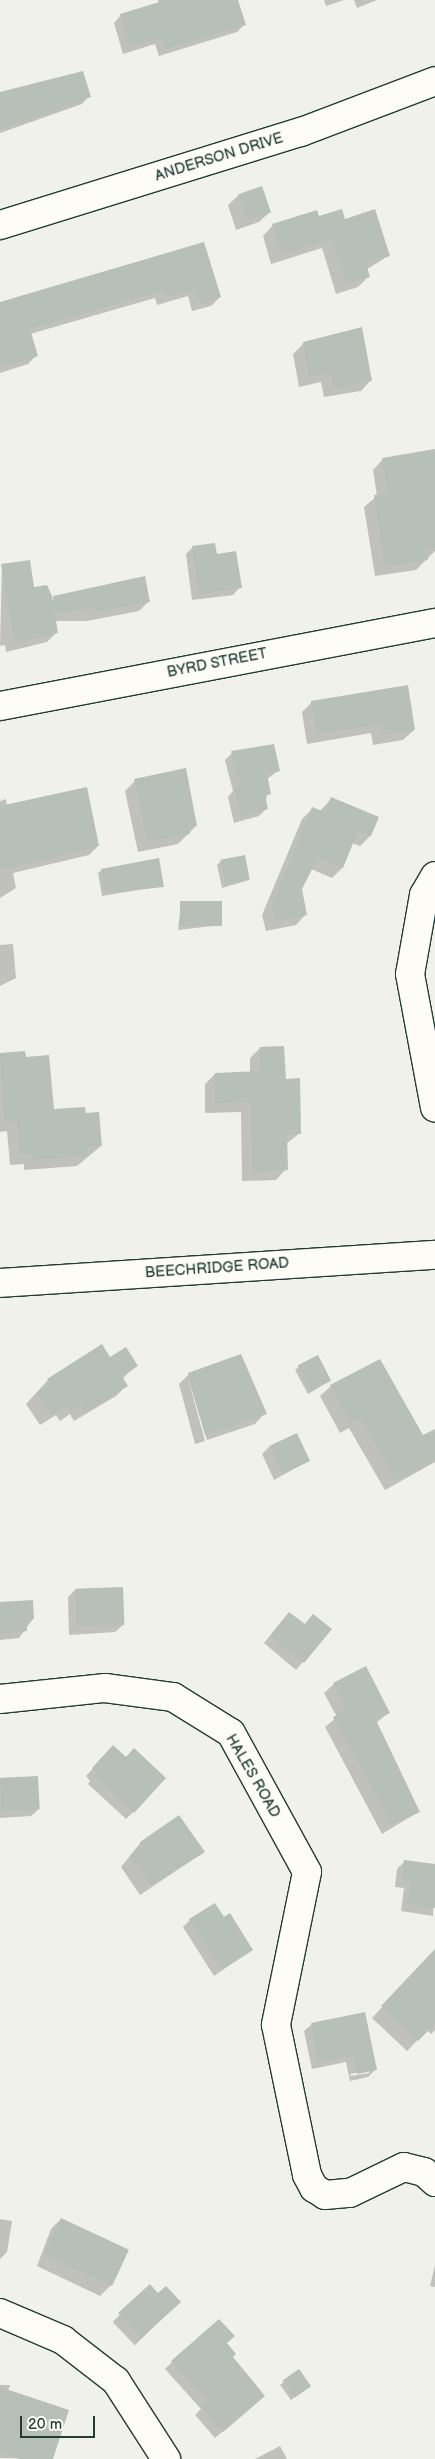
<!DOCTYPE html>
<style>
body{margin:0}
#map{position:relative;width:435px;height:2459px;overflow:hidden;background:#f0f1eb;font-family:"Balsamiq Sans",sans-serif}
div>[style]{position:absolute}
.shadow>*{inset:0;background:#0003;transform-origin:0 0}
.building>*{inset:0;background:#b6bfb8;transform-origin:0 0}
.roads{filter:drop-shadow(1px 0 #1f3d34) drop-shadow(-1px 0 #1f3d34) drop-shadow(0 1px #1f3d34) drop-shadow(0 -1px #1f3d34)}
.minor>*{height:28px;margin:-14px;padding:0 14px;transform-origin:14px;border-radius:14px;background:#fdfcf7}
span{translate:-50% -50%;white-space:nowrap;text-align:center;line-height:1.15;-webkit-text-stroke:4.5px #fdfcf7;paint-order:stroke}
.street-label{font-size:15px;color:#1f3d34}
.scale{position:absolute;left:20px;top:2416px;width:75px;height:22px;box-sizing:border-box;border:2px solid #1f3d34;border-top:0;padding-left:6px;font-size:15px;line-height:18px;white-space:nowrap;color:#1f3d34;-webkit-text-stroke:4px #fdfcf7;paint-order:stroke}
</style>
<div id="map">
<div class="shadow">
<div style="clip-path:polygon(158px 0,237px 0,244px 25px,237px 32px,159px 56px,155px 44px,123px 54px,114px 23px,121px 15px,159px 4px)"></div>
<div style="clip-path:polygon(324px 0,344px 0,326px 6px)"></div>
<div style="clip-path:polygon(354px 0,377px 0,357px 8px)"></div>
<div style="clip-path:polygon(0 93px,89px 96px,82px 104px,0 133px)"></div>
<div style="clip-path:polygon(239px 195px,270px 212px,259px 222px,236px 230px,228px 205px)"></div>
<div style="clip-path:polygon(318px 218px,345px 221px,388px 256px,366px 270px,368px 277px,358px 287px,336px 294px,322px 248px,271px 264px,263px 236px,273px 225px)"></div>
<div style="clip-path:polygon(203px 243px,220px 297px,211px 306px,192px 311px,188px 296px,157px 305px,155px 298px,30px 334px,37px 355px,28px 364px,0 373px,0 305px)"></div>
<div style="clip-path:polygon(304px 343px,371px 380px,361px 391px,324px 397px,321px 382px,299px 387px,293px 354px)"></div>
<div style="clip-path:polygon(435px 450px,435px 551px,416px 570px,375px 576px,364px 507px,377px 496px,373px 470px,383px 459px)"></div>
<div style="clip-path:polygon(193px 547px,216px 555px,240px 587px,233px 595px,192px 600px,186px 554px)"></div>
<div style="clip-path:polygon(2px 565px,49px 601px,144px 578px,148px 602px,139px 611px,87px 621px,54px 621px,56px 633px,47px 642px,6px 652px,5px 645px,0 646px)"></div>
<div style="clip-path:polygon(312px 702px,414px 730px,403px 740px,373px 745px,371px 733px,307px 744px,302px 712px)"></div>
<div style="clip-path:polygon(232px 753px,278px 771px,267px 779px,266px 809px,259px 816px,234px 823px,228px 797px,233px 791px,225px 760px)"></div>
<div style="clip-path:polygon(135px 781px,196px 826px,178px 844px,138px 852px,125px 791px)"></div>
<div style="clip-path:polygon(6px 799px,7px 806px,98px 846px,89px 855px,13px 873px,16px 888px,0 898px,0 801px)"></div>
<div style="clip-path:polygon(331px 799px,377px 817px,370px 836px,360px 846px,352px 843px,342px 868px,332px 878px,311px 869px,301px 889px,306px 914px,296px 925px,266px 931px,262px 915px,302px 819px,312px 809px,320px 811px)"></div>
<div style="clip-path:polygon(221px 861px,249px 880px,222px 888px,217px 865px)"></div>
<div style="clip-path:polygon(102px 870px,162px 886px,102px 896px,98px 873px)"></div>
<div style="clip-path:polygon(181px 903px,221px 925px,178px 930px)"></div>
<div style="clip-path:polygon(13px 944px,16px 978px,0 986px,0 945px)"></div>
<div style="clip-path:polygon(260px 1048px,284px 1080px,300px 1133px,286px 1144px,286px 1169px,276px 1180px,242px 1181px,241px 1112px,205px 1113px,205px 1084px,215px 1074px,250px 1072px,250px 1058px)"></div>
<div style="clip-path:polygon(24px 1052px,53px 1111px,85px 1114px,101px 1146px,77px 1166px,24px 1170px,24px 1164px,10px 1165px,7px 1131px,0 1132px,0 1054px)"></div>
<div style="clip-path:polygon(110px 1359px,136px 1366px,122px 1379px,126px 1386px,116px 1396px,74px 1421px,70px 1414px,60px 1421px,56px 1415px,40px 1425px,26px 1404px,48px 1380px)"></div>
<div style="clip-path:polygon(299px 1367px,329px 1381px,308px 1394px,295px 1370px)"></div>
<div style="clip-path:polygon(189px 1374px,265px 1413px,255px 1424px,207px 1440px,188px 1378px,205px 1441px,195px 1444px,179px 1384px)"></div>
<div style="clip-path:polygon(331px 1386px,435px 1445px,435px 1462px,385px 1490px,349px 1428px,340px 1433px,320px 1396px)"></div>
<div style="clip-path:polygon(270px 1446px,308px 1461px,274px 1480px,262px 1454px)"></div>
<div style="clip-path:polygon(75px 1590px,123px 1625px,115px 1632px,69px 1635px,68px 1597px)"></div>
<div style="clip-path:polygon(0 1604px,33px 1619px,19px 1638px,0 1640px)"></div>
<div style="clip-path:polygon(282px 1621px,303px 1662px,296px 1670px,264px 1643px)"></div>
<div style="clip-path:polygon(334px 1684px,388px 1713px,376px 1723px,418px 1812px,382px 1834px,325px 1727px,337px 1717px,324px 1693px)"></div>
<div style="clip-path:polygon(106px 1754px,133px 1812px,126px 1819px,88px 1784px,90px 1781px,86px 1776px)"></div>
<div style="clip-path:polygon(37px 1777px,39px 1809px,31px 1816px,0 1818px,0 1778px)"></div>
<div style="clip-path:polygon(141px 1842px,204px 1852px,140px 1895px,121px 1867px)"></div>
<div style="clip-path:polygon(405px 1861px,435px 1866px,433px 1916px,401px 1911px,404px 1888px,395px 1887px,397px 1869px)"></div>
<div style="clip-path:polygon(224px 1919px,251px 1950px,214px 1976px,183px 1927px,190px 1920px)"></div>
<div style="clip-path:polygon(435px 1959px,435px 2030px,431px 2034px,427px 2030px,407px 2051px,372px 2018px,421px 1966px)"></div>
<div style="clip-path:polygon(evenodd,312px 2024px,376px 2069px,368px 2077px,350px 2081px,346px 2062px,312px 2069px,304px 2031px,312px 2024px,369px 2070px,369px 2073px,351px 2076px,350px 2074px,369px 2070px)"></div>
<div style="clip-path:polygon(0 2219px,12px 2221px,7px 2252px,0 2259px)"></div>
<div style="clip-path:polygon(61px 2219px,111px 2285px,100px 2296px,37px 2266px,51px 2229px)"></div>
<div style="clip-path:polygon(435px 2265px,435px 2287px,430px 2286px)"></div>
<div style="left:150px;top:2286px;width:32px;height:52px;rotate:46deg"></div>
<div style="clip-path:polygon(231px 2358px,256px 2403px,215px 2438px,195px 2415px,201px 2409px,165px 2369px,172px 2362px)"></div>
<div style="clip-path:polygon(284px 2382px,309px 2386px,291px 2400px,280px 2385px)"></div>
<div style="clip-path:polygon(0 2385px,10px 2385px,8px 2391px,51px 2459px,0 2458px)"></div>
<div style="clip-path:polygon(280px 2446px,287px 2459px,255px 2459px)"></div>
</div>
<div class="building">
<div style="clip-path:polygon(166px 0,238px 0,246px 25px,166px 49px,163px 37px,130px 47px,120px 14px)"></div>
<div style="clip-path:polygon(83px 71px,91px 97px,0 130px,0 92px)"></div>
<div style="left:262px;top:186px;width:28px;height:25px;rotate:71deg"></div>
<div style="clip-path:polygon(342px 209px,345px 219px,375px 209px,390px 256px,366px 264px,370px 277px,347px 284px,332px 239px,282px 254px,272px 224px,317px 210px,319px 216px)"></div>
<div style="clip-path:polygon(204px 242px,221px 297px,200px 304px,196px 289px,166px 297px,164px 290px,30px 329px,38px 356px,0 367px,0 302px)"></div>
<div style="clip-path:polygon(362px 327px,372px 381px,334px 388px,331px 373px,309px 377px,303px 342px)"></div>
<div style="clip-path:polygon(435px 449px,435px 548px,426px 550px,428px 560px,385px 566px,374px 495px,388px 493px,382px 458px)"></div>
<div style="clip-path:polygon(215px 543px,217px 554px,236px 551px,242px 588px,199px 594px,192px 546px)"></div>
<div style="clip-path:polygon(30px 560px,34px 587px,47px 585px,52px 596px,58px 633px,15px 643px,1px 564px)"></div>
<div style="clip-path:polygon(145px 576px,150px 602px,96px 612px,96px 608px,55px 613px,53px 596px)"></div>
<div style="clip-path:polygon(408px 685px,415px 730px,383px 735px,381px 724px,317px 734px,311px 701px)"></div>
<div style="clip-path:polygon(274px 744px,280px 771px,267px 774px,271px 794px,265px 796px,268px 809px,241px 817px,234px 788px,241px 787px,231px 751px)"></div>
<div style="clip-path:polygon(186px 768px,197px 826px,189px 828px,190px 834px,148px 842px,134px 779px)"></div>
<div style="clip-path:polygon(87px 787px,99px 846px,0 870px,0 806px)"></div>
<div style="clip-path:polygon(331px 797px,379px 817px,371px 836px,358px 831px,343px 868px,318px 858px,302px 889px,307px 915px,276px 922px,272px 904px,312px 807px,325px 812px)"></div>
<div style="left:245px;top:855px;width:25px;height:25px;rotate:79deg"></div>
<div style="clip-path:polygon(159px 858px,164px 887px,105px 893px,101px 869px)"></div>
<div style="left:222px;top:901px;width:25px;height:42px;rotate:90deg"></div>
<div style="clip-path:polygon(284px 1046px,286px 1079px,300px 1078px,301px 1134px,287px 1134px,288px 1170px,252px 1171px,251px 1102px,215px 1103px,215px 1073px,260px 1071px,260px 1047px)"></div>
<div style="clip-path:polygon(25px 1051px,26px 1057px,49px 1055px,54px 1109px,85px 1107px,86px 1113px,99px 1112px,102px 1146px,88px 1147px,88px 1156px,34px 1160px,34px 1154px,20px 1155px,17px 1121px,4px 1122px,0 1053px)"></div>
<div style="clip-path:polygon(102px 1344px,110px 1357px,126px 1347px,138px 1366px,122px 1376px,128px 1386px,85px 1412px,81px 1405px,71px 1412px,66px 1406px,51px 1416px,36px 1393px,50px 1383px,47px 1379px)"></div>
<div style="clip-path:polygon(241px 1354px,267px 1414px,205px 1435px,188px 1373px)"></div>
<div style="left:318px;top:1355px;width:29px;height:23px;rotate:63deg"></div>
<div style="clip-path:polygon(380px 1359px,423px 1435px,435px 1429px,435px 1460px,396px 1480px,360px 1419px,350px 1423px,330px 1385px)"></div>
<div style="left:297px;top:1433px;width:31px;height:30px;rotate:65deg"></div>
<div style="left:123px;top:1587px;width:38px;height:48px;rotate:88deg"></div>
<div style="clip-path:polygon(33px 1600px,34px 1619px,27px 1619px,27px 1631px,0 1634px,0 1602px)"></div>
<div style="clip-path:polygon(289px 1612px,305px 1624px,313px 1614px,332px 1629px,304px 1663px,270px 1636px)"></div>
<div style="clip-path:polygon(366px 1666px,390px 1713px,376px 1720px,420px 1812px,392px 1825px,333px 1717px,347px 1710px,333px 1683px)"></div>
<div style="clip-path:polygon(113px 1745px,126px 1757px,134px 1748px,166px 1778px,134px 1813px,94px 1776px,97px 1773px,92px 1768px)"></div>
<div style="left:38px;top:1776px;width:33px;height:38px;rotate:87deg"></div>
<div style="clip-path:polygon(179px 1815px,205px 1852px,151px 1886px,130px 1856px,144px 1847px,140px 1842px)"></div>
<div style="clip-path:polygon(404px 1860px,435px 1864px,435px 1908px,408px 1904px,411px 1881px,402px 1880px)"></div>
<div style="clip-path:polygon(215px 1903px,224px 1917px,230px 1913px,253px 1950px,222px 1970px,189px 1919px)"></div>
<div style="clip-path:polygon(435px 1949px,435px 2024px,418px 2041px,381px 2006px)"></div>
<div style="clip-path:polygon(365px 2012px,377px 2070px,357px 2074px,353px 2056px,319px 2063px,311px 2023px)"></div>
<div style="left:61px;top:2218px;width:75px;height:40px;rotate:25deg"></div>
<div style="clip-path:polygon(150px 2284px,158px 2293px,166px 2286px,181px 2302px,141px 2338px,118px 2313px)"></div>
<div style="clip-path:polygon(219px 2319px,235px 2336px,227px 2343px,236px 2354px,233px 2357px,265px 2396px,223px 2432px,201px 2407px,208px 2401px,171px 2361px)"></div>
<div style="left:299px;top:2369px;width:21px;height:20px;rotate:55deg"></div>
<div style="clip-path:polygon(0 2387px,69px 2410px,53px 2459px,20px 2459px,0 2452px)"></div>
</div>
<div class="roads">
<div class="minor">
<div style="left:0;top:225px;width:315px;rotate:-17.2deg"></div>
<div style="left:301px;top:132px;width:143px;rotate:-20.8deg"></div>
<div style="left:0;top:706px;width:443px;rotate:-10.8deg"></div>
<div style="left:435px;top:876px;width:22px;rotate:120deg"></div>
<div style="left:424px;top:895px;width:80px;rotate:100deg"></div>
<div style="left:410px;top:974px;width:136px;rotate:79.4deg"></div>
<div style="left:0;top:1283px;width:436px;rotate:-3.7deg"></div>
<div style="left:0;top:1699px;width:106px;rotate:-6deg"></div>
<div style="left:105px;top:1688px;width:69px;rotate:7.5deg"></div>
<div style="left:173px;top:1697px;width:68px;rotate:31.8deg"></div>
<div style="left:231px;top:1733px;width:158px;rotate:61.3deg"></div>
<div style="left:307px;top:1872px;width:156px;rotate:101.5deg"></div>
<div style="left:276px;top:2025px;width:153px;rotate:78.3deg"></div>
<div style="left:307px;top:2175px;width:15px;rotate:62deg"></div>
<div style="left:314px;top:2188px;width:13px;rotate:32deg"></div>
<div style="left:325px;top:2195px;width:25px;rotate:-5deg"></div>
<div style="left:350px;top:2193px;width:60px;rotate:-25.7deg"></div>
<div style="left:404px;top:2167px;width:21px;rotate:14deg"></div>
<div style="left:424px;top:2172px;width:15px;rotate:42deg"></div>
<div style="left:0;top:2313px;width:69px;rotate:23.2deg"></div>
<div style="left:63px;top:2340px;width:67px;rotate:37.7deg"></div>
<div style="left:116px;top:2381px;width:93px;rotate:57.3deg"></div>
</div>
</div>
<div class="street-label">
<span style="left:219px;top:157px;rotate:-17deg">ANDERSON DRIVE</span>
<span style="left:217px;top:663px;rotate:-11deg">BYRD STREET</span>
<span style="left:217px;top:1268px;rotate:-4deg">BEECHRIDGE ROAD</span>
<span style="left:253px;top:1776px;rotate:60deg">HALES ROAD</span>
</div>
<div class="scale">20 m</div>
</div>
